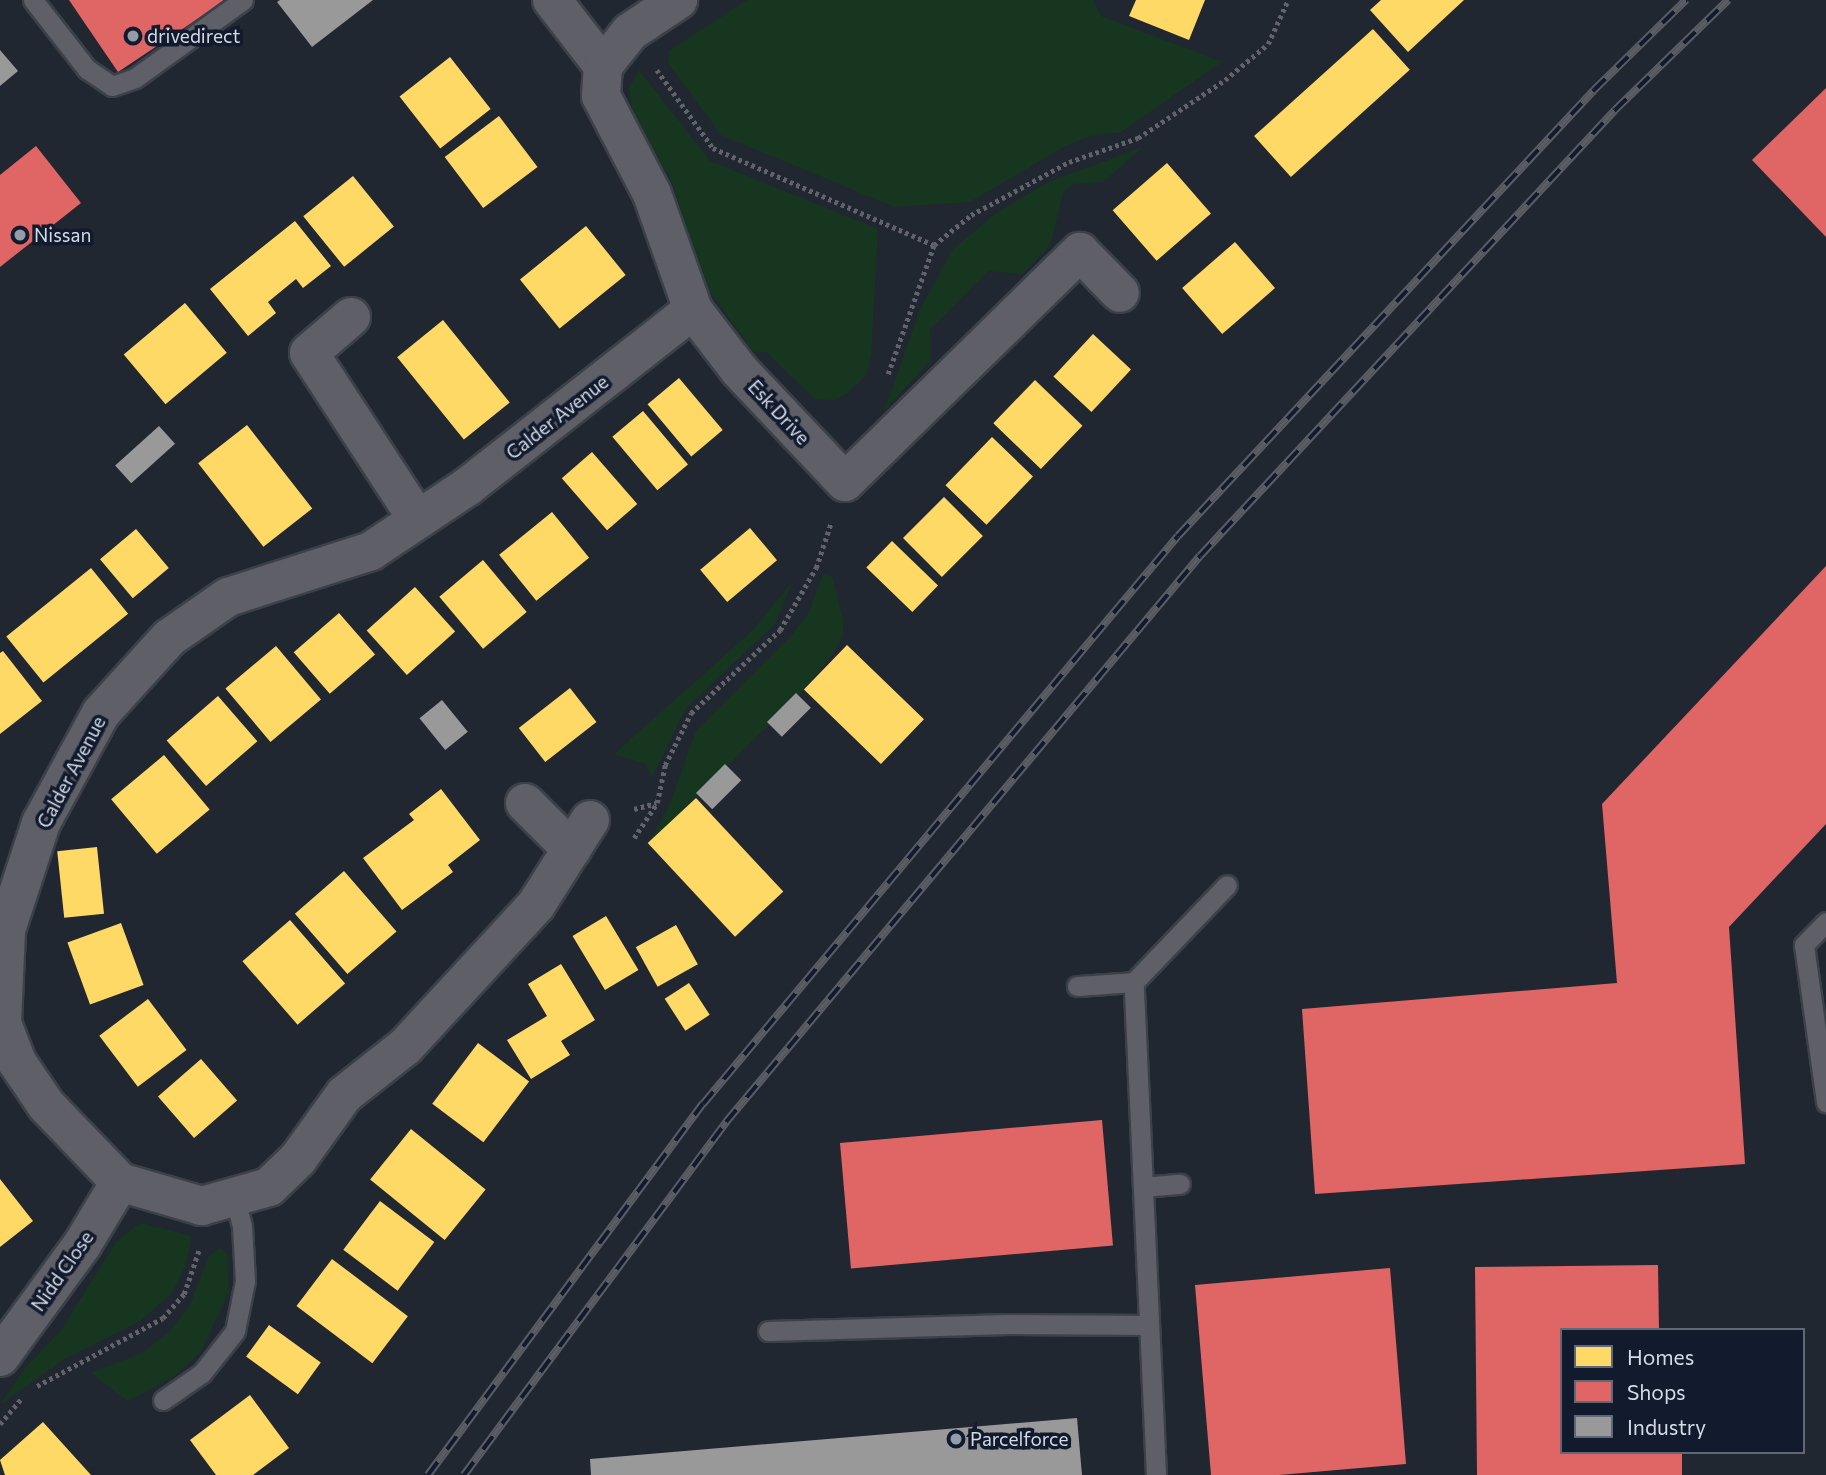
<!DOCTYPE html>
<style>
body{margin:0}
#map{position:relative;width:1826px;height:1475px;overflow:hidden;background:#212731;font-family:Commissioner,sans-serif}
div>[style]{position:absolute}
.green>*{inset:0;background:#16361f}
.homes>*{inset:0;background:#ffd966;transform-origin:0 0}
.shops>*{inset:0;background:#e06666;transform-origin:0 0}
.industry>*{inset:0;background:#999;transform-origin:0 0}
.path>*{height:4.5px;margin-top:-2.25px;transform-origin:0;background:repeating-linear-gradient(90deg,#62626b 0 3.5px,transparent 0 7px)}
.roads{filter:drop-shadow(2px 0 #3c4149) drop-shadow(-2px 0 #3c4149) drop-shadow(0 2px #3c4149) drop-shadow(0 -2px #3c4149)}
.service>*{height:19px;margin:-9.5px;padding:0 9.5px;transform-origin:9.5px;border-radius:9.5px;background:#5f5f68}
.minor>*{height:38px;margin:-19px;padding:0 19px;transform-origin:19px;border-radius:19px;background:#5f5f68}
.rail>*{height:8px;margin-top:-4px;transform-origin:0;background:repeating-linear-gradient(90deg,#121b2d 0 16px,#5a5d64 0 32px);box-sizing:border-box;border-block:2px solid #5a5d64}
.dots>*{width:19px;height:19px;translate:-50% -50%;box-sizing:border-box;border:4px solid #121b2d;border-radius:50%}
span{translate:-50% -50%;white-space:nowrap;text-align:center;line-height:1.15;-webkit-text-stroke:7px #121b2d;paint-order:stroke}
.poi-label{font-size:19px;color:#d4dbe7}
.left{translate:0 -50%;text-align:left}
.street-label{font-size:19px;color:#d4dbe7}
.legend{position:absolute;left:1560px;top:1328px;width:245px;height:126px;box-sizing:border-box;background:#121b2d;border:2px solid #606877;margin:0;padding:9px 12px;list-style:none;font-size:21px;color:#d4dbe7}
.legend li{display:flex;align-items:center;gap:14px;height:35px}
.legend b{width:35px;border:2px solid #606877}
</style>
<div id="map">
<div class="green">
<div style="clip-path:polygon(747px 0,1093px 0,1101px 16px,1222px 62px,1121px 132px,1090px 136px,1064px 147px,970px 202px,894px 207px,721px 135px,668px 63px,669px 51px)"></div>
<div style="clip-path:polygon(639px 70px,710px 161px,878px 229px,871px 356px,866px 376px,846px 394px,834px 400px,815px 399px,766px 352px,753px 351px,706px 286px,670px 177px,635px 125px,629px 88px)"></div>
<div style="clip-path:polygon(1143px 147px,1103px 182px,1073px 184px,1063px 192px,1052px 240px,1045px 251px,1022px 274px,988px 271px,930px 330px,931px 360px,884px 411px,920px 310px,953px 249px,995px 214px,1048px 182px)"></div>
<div style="clip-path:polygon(823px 574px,832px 577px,843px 619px,843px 635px,833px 654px,804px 690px,648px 844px,670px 804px,696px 731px,793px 634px,809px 612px)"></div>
<div style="clip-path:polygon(793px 581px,775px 624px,686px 708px,652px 778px,646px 764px,614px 754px,752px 631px)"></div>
<div style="clip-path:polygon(140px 1223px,192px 1236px,185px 1267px,171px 1294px,140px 1321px,66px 1358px,0 1405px,25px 1368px,62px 1329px,116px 1242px)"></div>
<div style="clip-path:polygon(220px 1248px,228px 1256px,229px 1291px,201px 1352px,173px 1377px,128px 1401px,91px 1373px,142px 1353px,168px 1333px,189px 1307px,209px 1256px)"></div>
</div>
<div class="homes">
<div style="clip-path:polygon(1136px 0,1205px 0,1189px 40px,1129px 16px)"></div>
<div style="clip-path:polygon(1381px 0,1464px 0,1408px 52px,1370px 10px)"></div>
<div style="left:1373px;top:29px;width:55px;height:160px;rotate:48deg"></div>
<div style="left:450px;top:57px;width:66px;height:64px;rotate:52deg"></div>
<div style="left:499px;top:116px;width:64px;height:68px;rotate:53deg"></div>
<div style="left:1167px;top:163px;width:67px;height:72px;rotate:49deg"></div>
<div style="left:353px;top:176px;width:65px;height:64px;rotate:51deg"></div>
<div style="clip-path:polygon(295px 221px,331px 266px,303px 288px,296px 279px,268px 302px,276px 313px,248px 336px,210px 289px)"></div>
<div style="left:586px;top:226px;width:63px;height:85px;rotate:51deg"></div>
<div style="left:1235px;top:242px;width:61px;height:70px;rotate:49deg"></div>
<div style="left:185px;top:303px;width:65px;height:80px;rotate:50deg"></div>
<div style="left:443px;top:320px;width:106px;height:59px;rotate:51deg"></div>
<div style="left:1093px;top:334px;width:52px;height:58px;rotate:43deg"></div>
<div style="left:679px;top:378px;width:68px;height:41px;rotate:50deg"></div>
<div style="left:1035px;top:380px;width:66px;height:60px;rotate:44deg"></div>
<div style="left:643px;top:411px;width:70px;height:40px;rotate:50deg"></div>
<div style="left:247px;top:425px;width:106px;height:62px;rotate:52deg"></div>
<div style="left:992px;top:437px;width:57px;height:67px;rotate:44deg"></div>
<div style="left:592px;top:452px;width:69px;height:40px;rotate:49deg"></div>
<div style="left:944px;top:497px;width:55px;height:58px;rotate:45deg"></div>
<div style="left:552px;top:512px;width:59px;height:68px;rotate:51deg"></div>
<div style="left:750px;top:528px;width:42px;height:65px;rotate:50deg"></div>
<div style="left:136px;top:529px;width:51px;height:47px;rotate:50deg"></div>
<div style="left:892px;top:541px;width:64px;height:37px;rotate:44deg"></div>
<div style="left:483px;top:560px;width:68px;height:57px;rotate:50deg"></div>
<div style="left:91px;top:568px;width:59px;height:109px;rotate:51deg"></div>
<div style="left:415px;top:587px;width:60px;height:65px;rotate:48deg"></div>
<div style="left:339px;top:613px;width:55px;height:60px;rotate:49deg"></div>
<div style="left:847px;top:645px;width:107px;height:62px;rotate:44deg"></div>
<div style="left:276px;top:646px;width:70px;height:66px;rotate:50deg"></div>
<div style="clip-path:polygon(3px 651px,42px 701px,0 734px,0 653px)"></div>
<div style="left:570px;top:688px;width:43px;height:65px;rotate:52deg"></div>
<div style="left:218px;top:696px;width:60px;height:68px;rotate:49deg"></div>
<div style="left:164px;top:755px;width:71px;height:69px;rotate:50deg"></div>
<div style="clip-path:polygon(441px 789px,480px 840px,448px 865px,453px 872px,402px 910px,363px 858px,414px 820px,409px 814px)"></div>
<div style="left:696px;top:798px;width:128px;height:66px;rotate:47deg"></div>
<div style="left:97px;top:847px;width:67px;height:40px;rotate:84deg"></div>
<div style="left:344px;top:871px;width:80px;height:65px;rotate:49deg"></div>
<div style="left:606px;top:916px;width:63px;height:39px;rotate:59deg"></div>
<div style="left:290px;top:920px;width:84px;height:63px;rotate:49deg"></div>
<div style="left:121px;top:923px;width:66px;height:57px;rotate:70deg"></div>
<div style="left:676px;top:925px;width:45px;height:46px;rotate:61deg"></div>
<div style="clip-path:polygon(561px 964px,595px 1020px,561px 1041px,570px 1055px,531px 1079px,507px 1040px,547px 1016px,528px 984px)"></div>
<div style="left:689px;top:983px;width:38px;height:29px;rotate:57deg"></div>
<div style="left:148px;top:999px;width:64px;height:61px;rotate:53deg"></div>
<div style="left:478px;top:1043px;width:64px;height:76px;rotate:37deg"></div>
<div style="left:201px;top:1059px;width:55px;height:57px;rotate:49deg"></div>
<div style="left:411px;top:1129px;width:96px;height:65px;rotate:39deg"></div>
<div style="clip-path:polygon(0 1179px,33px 1221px,0 1247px)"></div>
<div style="left:380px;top:1201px;width:68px;height:61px;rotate:37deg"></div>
<div style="left:332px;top:1259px;width:95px;height:59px;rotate:37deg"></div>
<div style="left:269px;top:1325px;width:64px;height:39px;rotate:36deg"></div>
<div style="clip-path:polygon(250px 1395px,289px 1448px,253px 1475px,216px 1475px,190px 1440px)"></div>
<div style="clip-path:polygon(43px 1422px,91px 1475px,5px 1475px,0 1460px)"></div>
</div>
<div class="shops">
<div style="clip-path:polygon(69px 0,226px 0,118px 72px)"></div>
<div style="clip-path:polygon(1826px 88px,1826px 237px,1752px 160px)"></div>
<div style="clip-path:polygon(36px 146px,81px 203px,0 267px,0 175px)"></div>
<div style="clip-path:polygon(1826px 566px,1826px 824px,1729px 927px,1745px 1164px,1315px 1194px,1302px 1009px,1617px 983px,1602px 804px)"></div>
<div style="left:1102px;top:1120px;width:126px;height:263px;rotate:85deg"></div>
<div style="clip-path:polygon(1658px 1265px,1659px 1330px,1562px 1330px,1562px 1452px,1682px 1452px,1682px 1475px,1477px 1475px,1475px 1267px)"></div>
<div style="clip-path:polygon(1390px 1268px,1406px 1464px,1279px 1475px,1211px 1475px,1195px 1285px)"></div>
</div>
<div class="industry">
<div style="clip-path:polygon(280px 0,373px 0,312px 47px,277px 2px)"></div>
<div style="clip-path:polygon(0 50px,18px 71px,0 86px)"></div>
<div style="left:159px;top:426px;width:24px;height:59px;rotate:48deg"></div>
<div style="left:796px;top:693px;width:21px;height:41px;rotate:45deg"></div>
<div style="left:442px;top:700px;width:41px;height:29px;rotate:51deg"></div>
<div style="left:725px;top:764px;width:23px;height:41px;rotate:45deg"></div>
<div style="clip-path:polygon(1077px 1418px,1082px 1475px,591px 1475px,590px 1459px)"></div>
</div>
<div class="path">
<div style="left:657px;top:70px;width:96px;rotate:54.3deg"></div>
<div style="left:713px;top:148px;width:241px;rotate:23.7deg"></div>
<div style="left:888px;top:374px;width:137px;rotate:-70.4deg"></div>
<div style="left:934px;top:245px;width:48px;rotate:-39deg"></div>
<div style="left:971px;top:215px;width:111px;rotate:-28.4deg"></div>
<div style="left:1069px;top:162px;width:73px;rotate:-19.2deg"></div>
<div style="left:1138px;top:138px;width:105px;rotate:-33.7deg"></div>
<div style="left:1225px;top:80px;width:56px;rotate:-39.9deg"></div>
<div style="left:1268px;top:44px;width:48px;rotate:-65.6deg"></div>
<div style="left:634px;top:809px;width:23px;rotate:-15deg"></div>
<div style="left:634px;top:838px;width:42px;rotate:-56.7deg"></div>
<div style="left:657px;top:803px;width:39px;rotate:-78deg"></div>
<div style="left:665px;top:765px;width:58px;rotate:-63.4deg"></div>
<div style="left:691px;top:713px;width:122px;rotate:-43deg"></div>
<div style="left:780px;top:630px;width:72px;rotate:-59.9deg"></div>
<div style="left:816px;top:568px;width:47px;rotate:-71.6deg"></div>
<div style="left:37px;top:1386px;width:143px;rotate:-28.4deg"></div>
<div style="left:163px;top:1318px;width:32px;rotate:-49deg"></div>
<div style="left:184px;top:1294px;width:46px;rotate:-71.2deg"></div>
<div style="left:0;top:1424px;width:34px;rotate:-50deg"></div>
</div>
<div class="roads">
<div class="service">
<div style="left:33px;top:0;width:88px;rotate:52deg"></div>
<div style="left:87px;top:69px;width:30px;rotate:34deg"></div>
<div style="left:112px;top:86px;width:24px;rotate:-19deg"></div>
<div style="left:135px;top:78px;width:133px;rotate:-35.8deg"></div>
<div style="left:1826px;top:922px;width:32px;rotate:134deg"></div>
<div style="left:1804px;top:945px;width:159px;rotate:82deg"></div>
<div style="left:1077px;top:986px;width:57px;rotate:-4deg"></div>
<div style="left:1143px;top:1187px;width:37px;rotate:-5deg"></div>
<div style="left:768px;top:1331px;width:240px;rotate:-1.7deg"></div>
<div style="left:1008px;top:1324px;width:141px;rotate:0.4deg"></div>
<div style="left:163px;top:1400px;width:47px;rotate:-34.7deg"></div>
<div style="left:202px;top:1373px;width:53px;rotate:-51.8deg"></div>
<div style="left:235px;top:1331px;width:51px;rotate:-78.7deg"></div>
<div style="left:245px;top:1281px;width:55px;rotate:-93.1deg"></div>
<div style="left:242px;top:1226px;width:27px;rotate:-105deg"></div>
<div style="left:1156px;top:1475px;width:493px;rotate:-92.6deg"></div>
<div style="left:1134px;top:982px;width:134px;rotate:-46.2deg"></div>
</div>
<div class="minor">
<div style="left:552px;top:0;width:83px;rotate:52.3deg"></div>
<div style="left:603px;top:66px;width:30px;rotate:94deg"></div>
<div style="left:601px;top:96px;width:110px;rotate:62.5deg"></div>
<div style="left:652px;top:194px;width:123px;rotate:70.5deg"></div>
<div style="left:693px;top:310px;width:76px;rotate:52.5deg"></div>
<div style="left:739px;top:370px;width:154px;rotate:46.6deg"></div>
<div style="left:845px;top:482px;width:329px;rotate:-44.4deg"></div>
<div style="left:1080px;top:252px;width:57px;rotate:45.7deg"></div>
<div style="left:603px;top:66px;width:43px;rotate:-51.5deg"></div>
<div style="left:630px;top:32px;width:58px;rotate:-33.7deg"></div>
<div style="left:351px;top:317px;width:55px;rotate:139.4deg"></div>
<div style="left:309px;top:353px;width:199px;rotate:56.9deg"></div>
<div style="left:525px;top:803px;width:66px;rotate:45deg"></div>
<div style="left:590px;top:820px;width:101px;rotate:122.4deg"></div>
<div style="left:536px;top:905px;width:192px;rotate:132.7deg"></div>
<div style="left:406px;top:1046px;width:79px;rotate:141.7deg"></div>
<div style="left:344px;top:1095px;width:79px;rotate:125.7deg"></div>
<div style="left:298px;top:1159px;width:40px;rotate:136deg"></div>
<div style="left:269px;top:1187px;width:70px;rotate:164.2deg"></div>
<div style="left:202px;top:1206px;width:85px;rotate:-163.7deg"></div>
<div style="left:120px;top:1182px;width:107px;rotate:-133.9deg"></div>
<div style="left:46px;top:1105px;width:52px;rotate:-124deg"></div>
<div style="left:17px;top:1062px;width:42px;rotate:-111deg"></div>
<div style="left:2px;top:1023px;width:93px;rotate:-87.5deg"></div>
<div style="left:6px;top:930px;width:113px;rotate:-71.9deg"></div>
<div style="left:41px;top:823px;width:125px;rotate:-61.4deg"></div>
<div style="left:101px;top:713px;width:101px;rotate:-47.8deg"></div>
<div style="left:169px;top:638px;width:72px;rotate:-34.8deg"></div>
<div style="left:228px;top:597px;width:150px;rotate:-17.8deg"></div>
<div style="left:371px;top:551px;width:115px;rotate:-33.7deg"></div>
<div style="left:467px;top:487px;width:287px;rotate:-38.1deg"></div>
<div style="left:0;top:1357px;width:139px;rotate:-53.8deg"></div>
<div style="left:82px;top:1245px;width:74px;rotate:-58.9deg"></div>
</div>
</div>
<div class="rail">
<div style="left:428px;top:1475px;width:462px;rotate:-53.5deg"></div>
<div style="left:703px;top:1104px;width:740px;rotate:-50.1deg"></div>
<div style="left:1178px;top:536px;width:610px;rotate:-46.99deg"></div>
<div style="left:1594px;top:90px;width:129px;rotate:-44.4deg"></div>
<div style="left:464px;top:1475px;width:440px;rotate:-53.4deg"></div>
<div style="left:726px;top:1122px;width:738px;rotate:-50.06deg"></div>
<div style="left:1200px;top:556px;width:609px;rotate:-47.06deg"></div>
<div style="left:1615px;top:110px;width:158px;rotate:-44.2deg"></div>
</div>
<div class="dots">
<div style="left:133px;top:36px;background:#959ca7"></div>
<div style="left:20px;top:235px;background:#959ca7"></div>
<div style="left:956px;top:1439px;background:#959ca7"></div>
</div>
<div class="poi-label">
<span class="left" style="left:147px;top:36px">drivedirect</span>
<span class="left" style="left:34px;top:235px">Nissan</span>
<span class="left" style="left:970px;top:1439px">Parcelforce</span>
</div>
<div class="street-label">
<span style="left:779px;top:412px;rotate:47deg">Esk Drive</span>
<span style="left:557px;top:417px;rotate:-38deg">Calder Avenue</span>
<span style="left:71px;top:772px;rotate:-62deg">Calder Avenue</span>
<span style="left:62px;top:1271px;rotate:-55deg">Nidd Close</span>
</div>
<ul class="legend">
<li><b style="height:19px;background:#ffd966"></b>Homes</li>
<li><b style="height:19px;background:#e06666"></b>Shops</li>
<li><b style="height:19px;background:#999"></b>Industry</li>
</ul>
</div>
